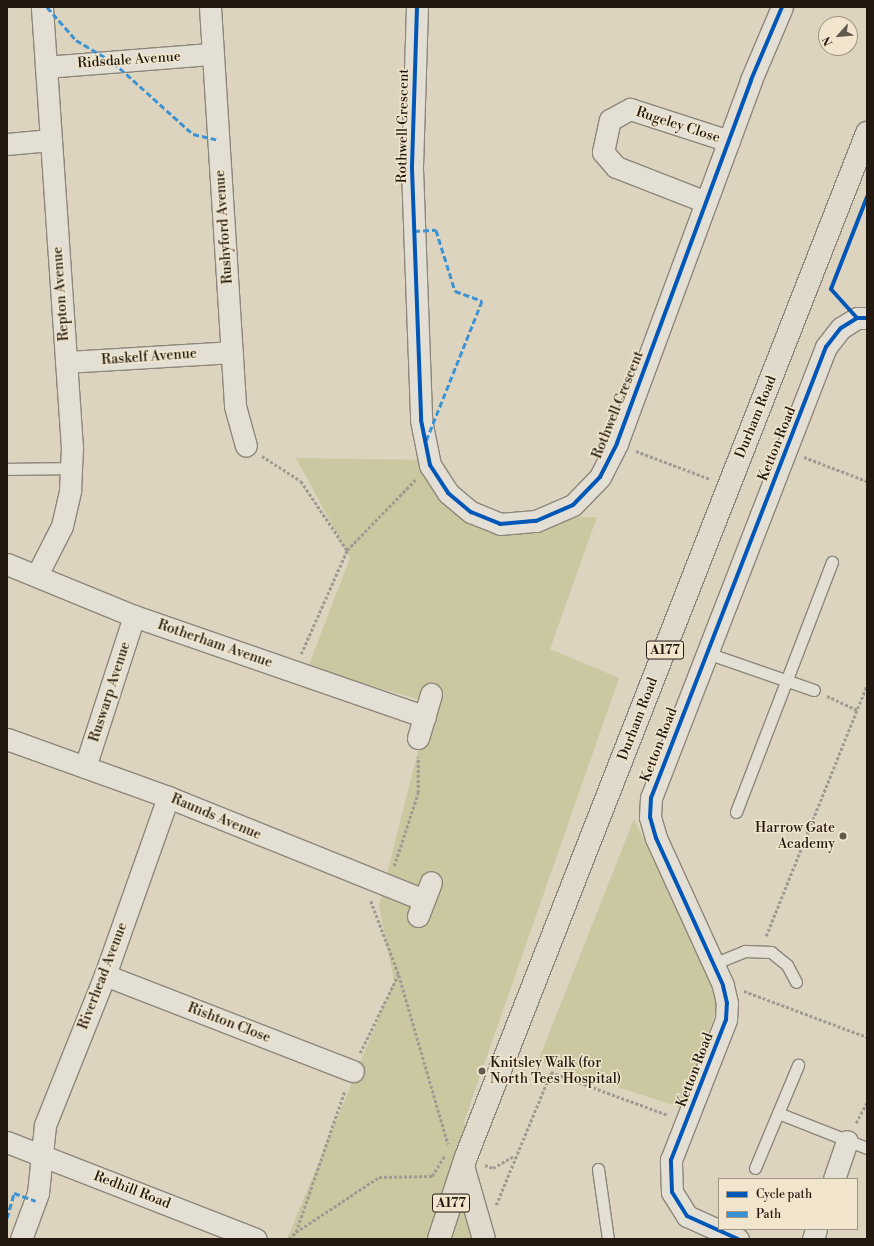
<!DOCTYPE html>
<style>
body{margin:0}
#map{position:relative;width:874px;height:1246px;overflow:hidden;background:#ddd4bf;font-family:"Libre Bodoni",serif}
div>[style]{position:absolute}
.green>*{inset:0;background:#cbc7a1}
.path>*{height:2.5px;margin-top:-1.25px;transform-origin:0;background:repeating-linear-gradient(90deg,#a09b92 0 3px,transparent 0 5px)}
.roads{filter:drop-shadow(1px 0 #8d867a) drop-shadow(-1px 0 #8d867a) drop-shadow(0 1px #8d867a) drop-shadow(0 -1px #8d867a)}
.lane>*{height:11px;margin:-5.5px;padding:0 5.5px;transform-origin:5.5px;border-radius:5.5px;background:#e4dfd5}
.street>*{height:21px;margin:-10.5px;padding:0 10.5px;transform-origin:10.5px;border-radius:10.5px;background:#e4dfd5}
.primary>*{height:22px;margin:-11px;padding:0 11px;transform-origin:11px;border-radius:11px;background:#e0dacd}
.quiet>*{height:3px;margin-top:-1.5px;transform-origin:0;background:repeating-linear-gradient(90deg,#3b93d3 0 6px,transparent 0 9px)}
.cycleway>*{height:4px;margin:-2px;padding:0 2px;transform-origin:2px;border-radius:2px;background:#0057b8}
.dots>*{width:11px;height:11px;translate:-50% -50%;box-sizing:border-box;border:2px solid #f1e6cd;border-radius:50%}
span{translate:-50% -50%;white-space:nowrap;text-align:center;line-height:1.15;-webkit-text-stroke:3px #f1e6cd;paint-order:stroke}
.shield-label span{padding:1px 3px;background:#f1e6cd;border:1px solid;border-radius:3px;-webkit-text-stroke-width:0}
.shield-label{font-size:13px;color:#221810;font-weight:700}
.street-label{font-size:14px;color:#221810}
.poi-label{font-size:14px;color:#221810}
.right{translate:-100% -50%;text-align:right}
.left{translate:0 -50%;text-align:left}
.frame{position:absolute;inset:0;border:8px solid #221810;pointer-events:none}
.legend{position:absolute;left:718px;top:1178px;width:140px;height:52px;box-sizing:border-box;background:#f1e6cd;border:1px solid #9e9481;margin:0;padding:5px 7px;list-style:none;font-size:12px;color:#221810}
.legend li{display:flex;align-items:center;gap:8px;height:20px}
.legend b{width:20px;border:1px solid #9e9481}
.north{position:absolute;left:818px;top:16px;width:40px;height:40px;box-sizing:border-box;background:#f1e6cd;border:1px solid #9e9481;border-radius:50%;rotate:243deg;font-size:11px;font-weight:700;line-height:16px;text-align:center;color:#221810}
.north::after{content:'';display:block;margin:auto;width:14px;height:18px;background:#635a4d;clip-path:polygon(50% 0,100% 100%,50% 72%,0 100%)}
</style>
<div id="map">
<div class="green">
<div style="clip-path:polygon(296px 458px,427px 460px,473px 519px,597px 517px,550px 649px,619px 678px,464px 1122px,496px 1239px,287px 1239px,394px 981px,379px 906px,430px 703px,308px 667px,350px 558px)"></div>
<div style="clip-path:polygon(634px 819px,720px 996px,685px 1109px,538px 1061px)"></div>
</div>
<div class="path">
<div style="left:636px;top:451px;width:79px;rotate:20.7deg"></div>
<div style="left:262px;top:456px;width:46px;rotate:32.7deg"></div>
<div style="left:301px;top:481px;width:83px;rotate:56.3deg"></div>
<div style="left:804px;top:457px;width:67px;rotate:20.9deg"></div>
<div style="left:301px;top:654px;width:114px;rotate:-66.1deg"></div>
<div style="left:347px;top:550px;width:98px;rotate:-45.8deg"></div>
<div style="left:827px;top:696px;width:33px;rotate:25deg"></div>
<div style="left:394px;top:866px;width:77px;rotate:-71.8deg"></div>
<div style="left:418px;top:793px;width:36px;rotate:-90deg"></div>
<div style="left:371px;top:901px;width:79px;rotate:69.3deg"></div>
<div style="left:399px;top:975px;width:176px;rotate:73.8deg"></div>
<div style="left:766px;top:936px;width:271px;rotate:-68.1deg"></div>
<div style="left:744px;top:991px;width:131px;rotate:20.5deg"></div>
<div style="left:360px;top:1053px;width:87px;rotate:-64deg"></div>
<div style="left:856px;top:1123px;width:24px;rotate:-62deg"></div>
<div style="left:485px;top:1165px;width:9px;rotate:21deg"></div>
<div style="left:493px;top:1168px;width:24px;rotate:-30deg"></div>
<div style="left:496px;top:1205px;width:144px;rotate:-67.5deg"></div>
<div style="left:551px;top:1072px;width:125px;rotate:20.2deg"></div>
<div style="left:296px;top:1232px;width:100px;rotate:-33.5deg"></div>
<div style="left:379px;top:1177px;width:53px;rotate:-1.1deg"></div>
<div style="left:432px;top:1176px;width:25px;rotate:-58deg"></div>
<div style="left:289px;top:1239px;width:10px;rotate:-45deg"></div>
<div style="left:296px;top:1232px;width:150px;rotate:-71deg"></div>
</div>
<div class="roads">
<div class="lane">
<div style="left:7px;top:469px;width:64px;rotate:-0.9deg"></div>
<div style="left:707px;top:653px;width:113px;rotate:19.1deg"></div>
<div style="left:736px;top:812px;width:268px;rotate:-69deg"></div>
<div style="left:713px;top:964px;width:35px;rotate:-22deg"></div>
<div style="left:745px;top:951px;width:26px;rotate:2deg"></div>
<div style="left:771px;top:952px;width:21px;rotate:39deg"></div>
<div style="left:787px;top:965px;width:19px;rotate:62deg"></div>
<div style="left:778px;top:1113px;width:96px;rotate:21.5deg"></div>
<div style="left:755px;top:1168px;width:112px;rotate:-67.3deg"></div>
<div style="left:598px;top:1169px;width:71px;rotate:81.9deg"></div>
</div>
<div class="street">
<div style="left:210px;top:7px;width:400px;rotate:86.4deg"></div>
<div style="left:235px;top:406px;width:41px;rotate:74.6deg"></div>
<div style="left:417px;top:7px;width:162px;rotate:91.8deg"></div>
<div style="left:412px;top:169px;width:251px;rotate:87.9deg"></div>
<div style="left:421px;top:420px;width:46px;rotate:78.7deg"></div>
<div style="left:430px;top:465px;width:33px;rotate:57deg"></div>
<div style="left:448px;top:493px;width:30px;rotate:40deg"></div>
<div style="left:471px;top:512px;width:31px;rotate:22deg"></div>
<div style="left:500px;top:524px;width:36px;rotate:-5deg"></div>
<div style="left:536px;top:521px;width:40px;rotate:-23.4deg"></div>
<div style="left:573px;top:505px;width:39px;rotate:-46deg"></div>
<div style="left:600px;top:477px;width:38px;rotate:-63deg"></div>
<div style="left:617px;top:443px;width:387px;rotate:-69.7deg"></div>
<div style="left:751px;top:80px;width:79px;rotate:-67deg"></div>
<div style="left:46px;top:67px;width:167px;rotate:-4.5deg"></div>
<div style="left:7px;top:144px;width:44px;rotate:-5.2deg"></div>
<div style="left:706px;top:202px;width:97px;rotate:-158.7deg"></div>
<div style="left:616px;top:167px;width:20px;rotate:-131deg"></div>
<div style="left:603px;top:152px;width:33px;rotate:-78deg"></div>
<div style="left:610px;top:120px;width:23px;rotate:-29deg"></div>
<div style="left:630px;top:109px;width:104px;rotate:17.9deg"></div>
<div style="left:66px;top:362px;width:166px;rotate:-3.4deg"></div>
<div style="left:7px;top:564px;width:137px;rotate:22.3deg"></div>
<div style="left:134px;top:616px;width:308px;rotate:19.1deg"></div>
<div style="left:37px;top:575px;width:55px;rotate:-63deg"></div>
<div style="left:62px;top:526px;width:37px;rotate:-77deg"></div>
<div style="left:70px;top:490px;width:42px;rotate:-87.3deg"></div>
<div style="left:72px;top:448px;width:442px;rotate:-93.9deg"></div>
<div style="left:418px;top:738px;width:46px;rotate:-73.5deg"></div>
<div style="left:7px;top:739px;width:171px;rotate:19.8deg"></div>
<div style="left:168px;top:797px;width:276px;rotate:21.9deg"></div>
<div style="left:85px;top:767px;width:159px;rotate:-72deg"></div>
<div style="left:418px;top:916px;width:36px;rotate:-69deg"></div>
<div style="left:105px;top:975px;width:266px;rotate:21.2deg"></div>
<div style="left:7px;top:1142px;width:267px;rotate:21.3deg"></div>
<div style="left:834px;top:1179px;width:40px;rotate:-71.1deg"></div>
<div style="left:21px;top:1239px;width:49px;rotate:-69.7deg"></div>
<div style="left:38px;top:1193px;width:68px;rotate:-84.1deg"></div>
<div style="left:45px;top:1125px;width:162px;rotate:-68.2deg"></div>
<div style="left:105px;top:975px;width:189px;rotate:-70.5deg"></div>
<div style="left:738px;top:1239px;width:56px;rotate:-155.7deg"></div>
<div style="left:687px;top:1216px;width:28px;rotate:-122deg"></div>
<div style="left:672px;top:1192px;width:32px;rotate:-92deg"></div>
<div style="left:671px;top:1160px;width:150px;rotate:-68.6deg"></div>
<div style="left:726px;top:1020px;width:17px;rotate:-87deg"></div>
<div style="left:727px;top:1003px;width:18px;rotate:-103deg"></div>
<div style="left:723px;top:985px;width:162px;rotate:-114.5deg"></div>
<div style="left:656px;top:838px;width:22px;rotate:-106deg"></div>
<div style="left:650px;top:817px;width:19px;rotate:-87deg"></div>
<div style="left:651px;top:798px;width:484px;rotate:-68.8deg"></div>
<div style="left:826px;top:347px;width:24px;rotate:-52deg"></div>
<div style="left:841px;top:328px;width:19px;rotate:-32deg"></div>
<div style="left:857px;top:318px;width:10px"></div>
<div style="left:813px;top:1239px;width:10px;rotate:-73deg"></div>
</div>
<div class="primary">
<div style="left:463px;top:1166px;width:76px;rotate:74deg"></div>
<div style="left:439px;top:1239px;width:86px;rotate:-71.8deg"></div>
<div style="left:466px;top:1157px;width:1100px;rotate:-68.61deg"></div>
</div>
</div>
<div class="quiet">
<div style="left:47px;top:7px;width:44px;rotate:48.7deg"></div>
<div style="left:76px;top:40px;width:43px;rotate:30.7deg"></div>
<div style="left:113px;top:62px;width:108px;rotate:42deg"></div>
<div style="left:193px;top:134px;width:26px;rotate:13deg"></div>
<div style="left:414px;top:231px;width:22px;rotate:-3deg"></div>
<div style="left:436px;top:230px;width:64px;rotate:72.7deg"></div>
<div style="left:455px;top:291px;width:29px;rotate:20deg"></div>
<div style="left:482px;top:301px;width:151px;rotate:111.8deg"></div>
<div style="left:7px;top:1218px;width:26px;rotate:-74deg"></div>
<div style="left:14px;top:1193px;width:23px;rotate:20deg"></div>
</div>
<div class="cycleway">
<div style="left:417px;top:7px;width:162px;rotate:91.8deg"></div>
<div style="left:412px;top:169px;width:251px;rotate:87.9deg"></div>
<div style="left:421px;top:420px;width:46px;rotate:78.7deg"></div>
<div style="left:430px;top:465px;width:33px;rotate:57deg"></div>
<div style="left:448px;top:493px;width:30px;rotate:40deg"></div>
<div style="left:471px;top:512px;width:31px;rotate:22deg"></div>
<div style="left:500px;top:524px;width:36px;rotate:-5deg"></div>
<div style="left:536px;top:521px;width:40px;rotate:-23.4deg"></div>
<div style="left:573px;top:505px;width:39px;rotate:-46deg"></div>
<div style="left:600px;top:477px;width:38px;rotate:-63deg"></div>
<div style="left:617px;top:443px;width:387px;rotate:-69.7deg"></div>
<div style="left:751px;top:80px;width:79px;rotate:-67deg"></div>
<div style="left:857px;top:318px;width:39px;rotate:-132deg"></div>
<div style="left:831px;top:289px;width:99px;rotate:-68.6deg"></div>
<div style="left:738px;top:1239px;width:56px;rotate:-155.7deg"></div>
<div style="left:687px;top:1216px;width:28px;rotate:-122deg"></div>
<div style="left:672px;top:1192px;width:32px;rotate:-92deg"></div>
<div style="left:671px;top:1160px;width:150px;rotate:-68.6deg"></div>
<div style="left:726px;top:1020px;width:17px;rotate:-87deg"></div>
<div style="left:727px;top:1003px;width:18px;rotate:-103deg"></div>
<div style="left:723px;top:985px;width:162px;rotate:-114.5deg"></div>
<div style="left:656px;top:838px;width:22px;rotate:-106deg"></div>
<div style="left:650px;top:817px;width:19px;rotate:-87deg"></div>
<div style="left:651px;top:798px;width:484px;rotate:-68.8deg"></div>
<div style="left:826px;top:347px;width:24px;rotate:-52deg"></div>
<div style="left:841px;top:328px;width:19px;rotate:-32deg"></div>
<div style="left:857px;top:318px;width:10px"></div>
</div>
<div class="dots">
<div style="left:843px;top:836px;background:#635a4d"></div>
<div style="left:482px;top:1071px;background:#635a4d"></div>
</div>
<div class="shield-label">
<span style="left:665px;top:650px">A177</span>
<span style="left:451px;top:1203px">A177</span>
</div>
<div class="street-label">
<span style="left:129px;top:60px;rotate:-4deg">Ridsdale Avenue</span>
<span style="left:678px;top:125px;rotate:18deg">Rugeley Close</span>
<span style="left:403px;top:126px;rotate:-89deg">Rothwell Crescent</span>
<span style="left:224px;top:227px;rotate:-94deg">Rushyford Avenue</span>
<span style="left:61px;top:294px;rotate:-94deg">Repton Avenue</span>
<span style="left:149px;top:357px;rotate:-4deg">Raskelf Avenue</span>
<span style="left:618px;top:405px;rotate:-68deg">Rothwell Crescent</span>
<span style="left:756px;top:417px;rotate:-68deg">Durham Road</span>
<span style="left:777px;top:444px;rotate:-68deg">Ketton Road</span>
<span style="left:215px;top:644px;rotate:19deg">Rotherham Avenue</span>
<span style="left:110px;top:692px;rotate:-72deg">Ruswarp Avenue</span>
<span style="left:638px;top:719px;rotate:-69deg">Durham Road</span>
<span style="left:659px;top:745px;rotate:-69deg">Ketton Road</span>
<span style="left:216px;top:817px;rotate:23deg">Raunds Avenue</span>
<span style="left:103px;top:976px;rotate:-69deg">Riverhead Avenue</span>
<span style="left:229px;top:1023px;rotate:21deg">Rishton Close</span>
<span style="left:695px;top:1070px;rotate:-69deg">Ketton Road</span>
<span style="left:132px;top:1190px;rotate:21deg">Redhill Road</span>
</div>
<div class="poi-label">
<span class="right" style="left:835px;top:836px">Harrow Gate<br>Academy</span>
<span class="left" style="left:490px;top:1071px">Knitsley Walk (for<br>North Tees Hospital)</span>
</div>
<div class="frame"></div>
<ul class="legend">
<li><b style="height:5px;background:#0057b8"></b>Cycle path</li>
<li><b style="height:5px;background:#3b93d3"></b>Path</li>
</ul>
<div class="north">N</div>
</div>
